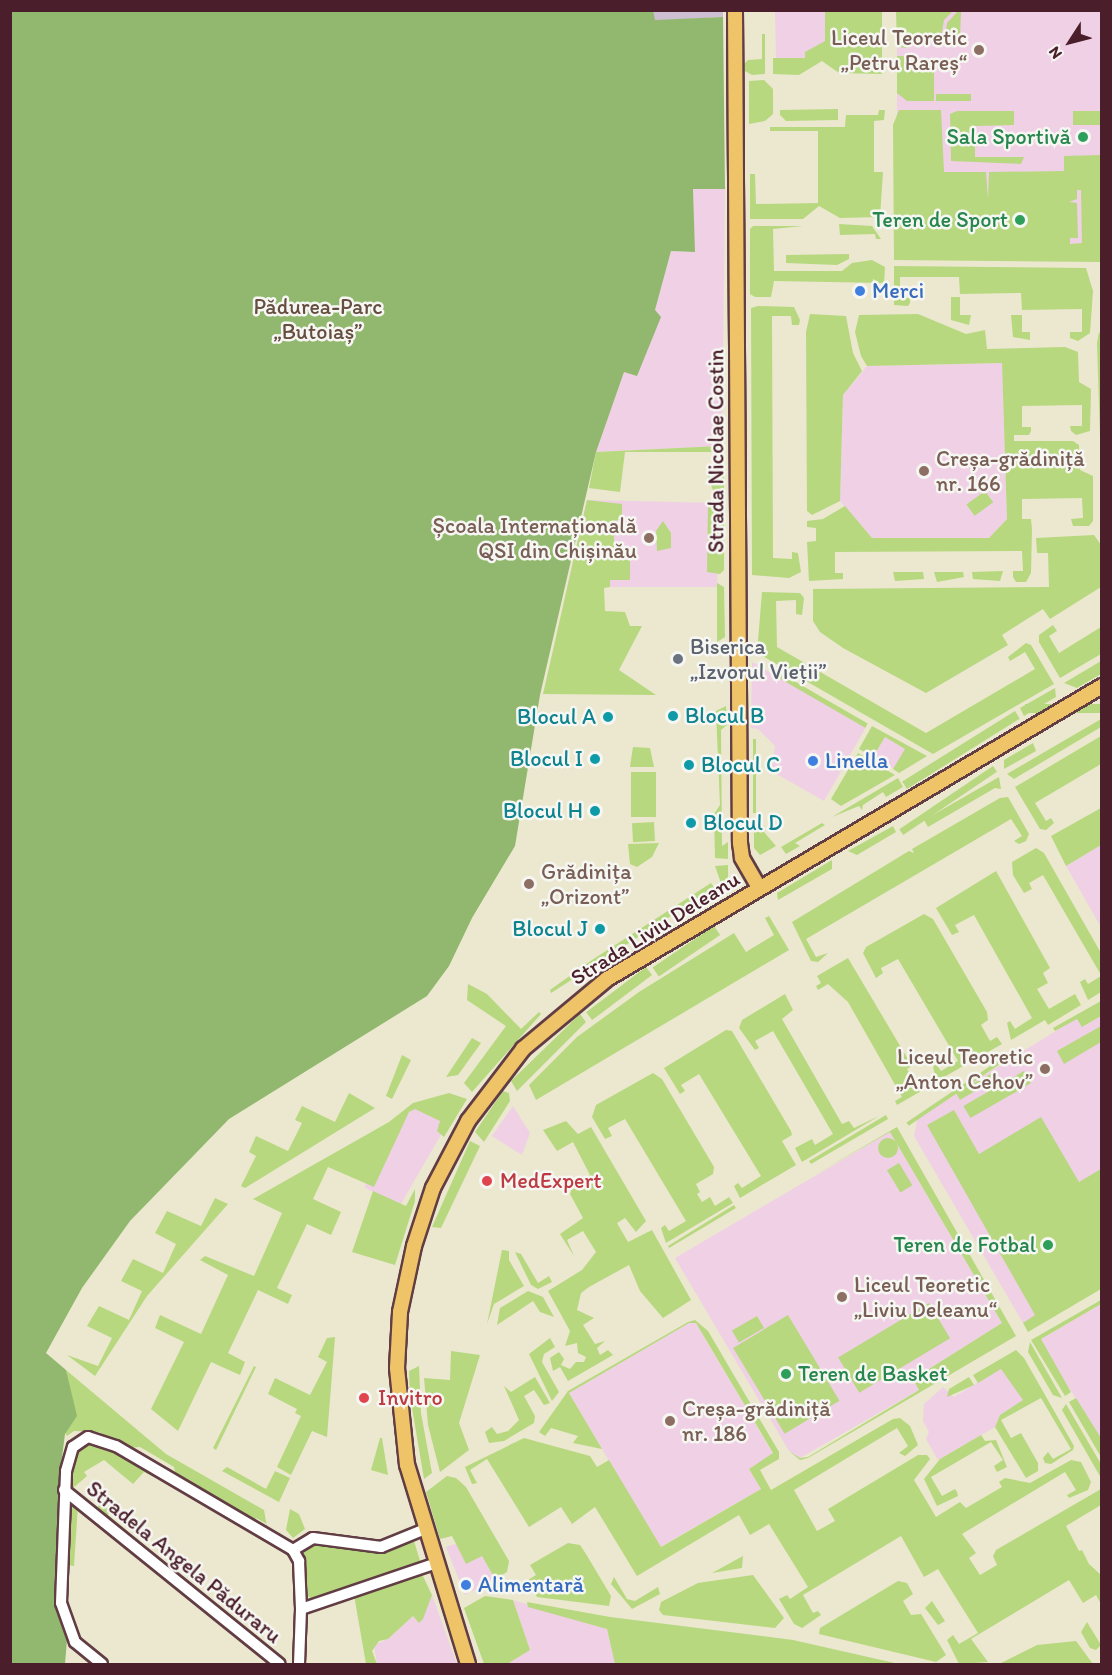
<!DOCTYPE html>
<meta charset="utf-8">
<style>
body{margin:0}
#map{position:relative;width:1112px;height:1675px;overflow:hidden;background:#ebe8cf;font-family:Itim,sans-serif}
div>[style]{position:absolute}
.built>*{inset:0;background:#f0d0e5;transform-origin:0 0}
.industrial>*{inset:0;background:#cebed2}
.green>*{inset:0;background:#b7d87f;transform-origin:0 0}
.round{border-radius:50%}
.forest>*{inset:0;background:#91b86e}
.roads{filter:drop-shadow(2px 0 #623d44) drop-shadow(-2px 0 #623d44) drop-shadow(0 2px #623d44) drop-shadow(0 -2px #623d44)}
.minor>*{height:10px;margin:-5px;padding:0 5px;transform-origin:5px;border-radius:5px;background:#fff}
.major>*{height:14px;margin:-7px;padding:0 7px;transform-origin:7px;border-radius:7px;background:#efc469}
.dots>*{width:16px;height:16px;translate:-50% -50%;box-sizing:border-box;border:3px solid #f6f6f2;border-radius:50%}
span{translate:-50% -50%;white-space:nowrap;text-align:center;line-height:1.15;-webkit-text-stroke:5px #f6f6f2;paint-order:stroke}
.education-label{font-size:22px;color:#785e54}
.right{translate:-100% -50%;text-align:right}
.left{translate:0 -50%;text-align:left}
.leisure-label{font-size:22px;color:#27864d}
.shop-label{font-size:22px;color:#366cbe}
.park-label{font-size:22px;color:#654d40}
.street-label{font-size:22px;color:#4a1f2b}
.worship-label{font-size:22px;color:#5b616d}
.culture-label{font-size:22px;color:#0d838f}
.health-label{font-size:22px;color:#be3a42}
.frame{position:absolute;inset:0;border:12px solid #4a1f2b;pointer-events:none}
.north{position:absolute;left:1040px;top:12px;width:60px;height:60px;-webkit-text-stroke:4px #f6f6f2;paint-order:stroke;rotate:234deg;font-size:16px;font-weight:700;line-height:24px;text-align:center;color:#4a1f2b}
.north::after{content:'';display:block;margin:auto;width:21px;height:27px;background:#4a1f2b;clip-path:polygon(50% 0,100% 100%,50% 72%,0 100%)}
</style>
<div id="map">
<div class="built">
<div style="clip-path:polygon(775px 11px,830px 11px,831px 45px,805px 58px,776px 58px)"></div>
<div style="left:897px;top:11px;width:204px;height:248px"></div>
<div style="clip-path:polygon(693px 189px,725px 189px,722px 446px,596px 452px,624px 371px,637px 376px,671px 251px,694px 252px)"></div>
<div style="clip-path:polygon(1002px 363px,1007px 519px,989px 538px,872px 538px,840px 501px,843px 395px,867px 366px)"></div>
<div style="clip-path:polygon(587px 500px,720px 503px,717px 587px,567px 587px)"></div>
<div style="clip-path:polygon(752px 662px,866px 727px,824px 801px,773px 772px,770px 776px,775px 746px,758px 729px,751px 728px)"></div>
<div style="left:885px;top:737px;width:24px;height:23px;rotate:30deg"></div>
<div style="clip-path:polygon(1101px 845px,1101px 927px,1066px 866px)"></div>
<div style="clip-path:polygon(1101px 1016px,1101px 1277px,1023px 1323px,914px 1136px,918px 1116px,1077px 1018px,1083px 1027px)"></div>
<div style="left:413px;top:1103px;width:40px;height:97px;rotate:30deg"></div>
<div style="clip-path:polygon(513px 1106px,530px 1133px,522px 1155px,492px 1136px)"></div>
<div style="clip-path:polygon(890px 1132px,1002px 1323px,913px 1379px,919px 1390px,800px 1458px,789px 1451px,675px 1258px)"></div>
<div style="clip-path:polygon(1101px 1304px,1101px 1438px,1041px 1344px,1041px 1339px)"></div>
<div style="clip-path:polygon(689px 1323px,696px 1323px,773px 1454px,749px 1469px,761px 1489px,660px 1547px,569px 1393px)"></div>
<div style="clip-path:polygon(1001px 1368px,1024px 1400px,1000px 1415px,995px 1427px,938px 1460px,926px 1439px,929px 1432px,923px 1421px,924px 1404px,943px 1387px,954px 1397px)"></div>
<div style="clip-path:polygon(455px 1544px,482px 1556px,495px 1579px,465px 1595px,446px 1547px)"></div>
<div style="clip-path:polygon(432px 1595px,457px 1664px,377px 1664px,374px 1645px,388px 1639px,413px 1616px,419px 1623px)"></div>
<div style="clip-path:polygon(513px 1600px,607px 1629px,615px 1664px,507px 1664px,530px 1650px)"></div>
</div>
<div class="industrial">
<div style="clip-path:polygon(653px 11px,723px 11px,723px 17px,654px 21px)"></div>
</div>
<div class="green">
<div style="clip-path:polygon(825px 11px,882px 11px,882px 74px,839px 73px,822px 61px,799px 75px,773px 74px,773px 58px,805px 58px,805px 52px,825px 41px)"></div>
<div style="clip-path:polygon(896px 11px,896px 10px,953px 11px,944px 20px,941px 38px,924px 39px,908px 48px,897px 47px)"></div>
<div style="clip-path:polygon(958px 11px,961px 11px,960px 39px,945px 39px,947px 23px)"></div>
<div style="clip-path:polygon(762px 34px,765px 34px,765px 74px,752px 75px,745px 71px,744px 64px,748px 60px,762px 59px)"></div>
<div style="clip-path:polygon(897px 56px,906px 56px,907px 67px,934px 66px,934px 101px,907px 101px,897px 93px)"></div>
<div style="clip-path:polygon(764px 80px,773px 89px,773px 114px,765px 121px,749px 124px,749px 81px)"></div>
<div style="left:936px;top:94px;width:35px;height:7px"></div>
<div style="clip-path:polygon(838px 109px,838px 120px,786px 121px,780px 115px,780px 110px)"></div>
<div style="clip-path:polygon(879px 110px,885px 110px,884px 120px,874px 121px,874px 172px,883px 172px,880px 217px,840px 218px,819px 206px,803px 219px,750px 219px,750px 174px,755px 174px,756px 204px,818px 203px,818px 131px,770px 131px,770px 127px,845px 127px,846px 115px,878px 115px)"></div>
<div style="clip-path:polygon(evenodd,899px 110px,941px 110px,944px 172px,986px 172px,988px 199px,989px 172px,1064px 171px,1064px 156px,1101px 155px,1101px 262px,894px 260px,893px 125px,899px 110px,1077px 190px,1081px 190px,1082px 243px,1070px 244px,1070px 238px,1078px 238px,1077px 203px,1069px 202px,1077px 199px,1077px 190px)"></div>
<div style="clip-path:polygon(957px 111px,1014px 111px,1014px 125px,975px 126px,975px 157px,1024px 157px,1021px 164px,951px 161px,950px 114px)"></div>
<div style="left:1073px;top:111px;width:28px;height:14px"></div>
<div style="clip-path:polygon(839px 224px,872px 226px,881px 239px,876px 239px,875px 234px,840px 235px)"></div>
<div style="clip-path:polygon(753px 226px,803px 226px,773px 229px,774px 271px,842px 271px,852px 263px,872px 260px,885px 267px,884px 283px,774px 281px,771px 297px,755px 297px,750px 294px,750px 229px)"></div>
<div style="clip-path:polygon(849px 254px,849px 259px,837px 265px,786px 263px,786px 255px)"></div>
<div style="clip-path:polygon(894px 266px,1086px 268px,1093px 291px,1090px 333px,1078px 341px,1070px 338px,1070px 332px,1082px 332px,1082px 309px,1022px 310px,1021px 293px,960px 294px,959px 277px,900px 277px,900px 297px,910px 298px,910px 303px,908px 306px,894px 305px)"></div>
<div style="clip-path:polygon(951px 297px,960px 297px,960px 315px,971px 315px,969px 325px,951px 320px)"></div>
<div style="clip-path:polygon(758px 306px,794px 307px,800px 320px,799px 325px,792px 325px,791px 316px,772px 316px,773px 558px,792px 559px,792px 552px,798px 553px,801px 572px,789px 578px,752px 575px,751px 308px)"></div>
<div style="clip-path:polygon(810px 314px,846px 316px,853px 353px,862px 371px,843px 395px,840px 501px,812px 515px,807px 511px,806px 332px)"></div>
<div style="clip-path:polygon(918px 314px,966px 334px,985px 330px,987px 349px,1065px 347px,1078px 352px,1079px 382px,1091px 389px,1090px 431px,1076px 435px,1071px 431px,1070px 426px,1082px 426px,1082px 405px,1022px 406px,1022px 427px,1031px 427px,1031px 431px,1029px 435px,1014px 435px,1014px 441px,1073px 441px,1079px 445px,1080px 470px,1093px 476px,1093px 521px,1089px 526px,1073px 526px,1071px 519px,1083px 518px,1082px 498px,1022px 499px,1022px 519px,1031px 519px,1032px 529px,1031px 573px,1026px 582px,1016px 582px,1013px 577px,1013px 571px,1023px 571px,1022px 551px,835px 552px,835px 573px,843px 573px,843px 579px,809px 581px,807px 542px,816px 541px,816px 528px,807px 527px,807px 521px,823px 519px,845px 506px,872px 538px,989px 538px,1007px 519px,1002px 363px,867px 366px,861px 356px,855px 332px,859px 315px)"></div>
<div style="clip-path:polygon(1011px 315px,1022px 315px,1022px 332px,1030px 332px,1030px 340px,1013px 337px)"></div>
<div style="clip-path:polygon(1099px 332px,1102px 337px,1101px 469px,1097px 343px)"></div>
<div style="clip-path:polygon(720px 446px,719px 452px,625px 452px,620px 492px,589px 488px,596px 452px)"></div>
<div style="clip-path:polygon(720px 465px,724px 465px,724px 494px,714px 493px,708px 477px,708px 473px,720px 473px)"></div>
<div style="left:985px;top:491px;width:14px;height:23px;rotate:54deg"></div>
<div style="clip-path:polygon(587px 500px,622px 504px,622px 519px,614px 521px,614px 559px,630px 560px,630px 580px,610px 580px,610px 587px,604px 588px,605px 611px,625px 612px,630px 626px,642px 626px,619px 670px,656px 695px,543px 694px)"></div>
<div style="clip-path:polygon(708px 503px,724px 503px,724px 570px,720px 574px,707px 572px)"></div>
<div style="clip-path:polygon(663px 521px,671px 533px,671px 548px,657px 551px,656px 531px)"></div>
<div style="clip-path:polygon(1094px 535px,1101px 545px,1101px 587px,1050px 619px,1043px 609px,1002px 635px,1008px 645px,926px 693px,843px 648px,820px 632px,813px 621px,813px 589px,1049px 587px,1048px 553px,1037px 553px,1036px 538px)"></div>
<div style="clip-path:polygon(1003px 571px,1000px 581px,973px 579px,972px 572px)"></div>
<div style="clip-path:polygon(893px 572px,923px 572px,924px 579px,895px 581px)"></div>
<div style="clip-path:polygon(934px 572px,963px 572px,964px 577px,937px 582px)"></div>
<div style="clip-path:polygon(717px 583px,724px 587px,725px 637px,717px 642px)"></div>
<div style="clip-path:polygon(762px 592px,800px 593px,804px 598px,802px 615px,796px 614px,796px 600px,776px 601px,777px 647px,926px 733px,1035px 669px,1025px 652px,1010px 661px,1008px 657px,1026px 643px,1031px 645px,1054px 684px,933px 754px,757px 653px)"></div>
<div style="clip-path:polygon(1053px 625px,1057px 631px,1049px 636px,1059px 653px,1101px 627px,1101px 654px,1060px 678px,1039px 642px,1039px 635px)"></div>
<div style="clip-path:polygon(1101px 661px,1101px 674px,1077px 688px,1064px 683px)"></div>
<div style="left:775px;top:670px;width:107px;height:5px;rotate:30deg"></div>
<div style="clip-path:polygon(1055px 688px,1056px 697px,1024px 716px,1020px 708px)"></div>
<div style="left:1101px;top:704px;width:9px;height:76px;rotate:90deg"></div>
<div style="clip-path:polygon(726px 706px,727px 725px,721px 730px,722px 846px,728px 842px,728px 859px,715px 858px,714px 814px,720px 805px,716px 711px)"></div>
<div style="left:1015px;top:711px;width:9px;height:133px;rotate:58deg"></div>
<div style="clip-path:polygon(1101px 719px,1101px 727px,1014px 779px,1007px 774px)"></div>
<div style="clip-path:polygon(872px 726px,927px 756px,899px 773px,893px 769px,905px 749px,885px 737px,873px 757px,859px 749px)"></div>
<div style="clip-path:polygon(1101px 736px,1101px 764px,1035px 803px,1046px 821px,1051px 818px,1054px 823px,1046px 830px,1040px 829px,1015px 787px)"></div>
<div style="left:753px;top:739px;width:3px;height:74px"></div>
<div style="clip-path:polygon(1033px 743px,1036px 751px,1004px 769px,1004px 760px)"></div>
<div style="clip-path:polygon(633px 747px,650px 748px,654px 767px,630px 767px)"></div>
<div style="clip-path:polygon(858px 753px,895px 775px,841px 806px,831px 799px)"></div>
<div style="left:993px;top:766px;width:7px;height:113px;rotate:56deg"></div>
<div style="left:631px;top:772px;width:25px;height:45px"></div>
<div style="clip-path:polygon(999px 777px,1001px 789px,995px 788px,928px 827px,924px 820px)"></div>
<div style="clip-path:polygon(898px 778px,903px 787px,886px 797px,883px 792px,863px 805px,862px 810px,859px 806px,832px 817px)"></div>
<div style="clip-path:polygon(1008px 797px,1029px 834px,1026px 841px,1019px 844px,1014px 841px,1022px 836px,1011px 819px,806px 939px,816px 957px,828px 953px,818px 962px,811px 961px,792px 922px,909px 851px,914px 853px,912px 849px,1000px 798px)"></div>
<div style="clip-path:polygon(1101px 808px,1101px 845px,1066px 866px,1051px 836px)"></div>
<div style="left:654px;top:822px;width:19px;height:22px;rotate:87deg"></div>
<div style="clip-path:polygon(822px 823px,825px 825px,795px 843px,800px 846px,786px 854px,781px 847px)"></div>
<div style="clip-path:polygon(765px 826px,764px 832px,776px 846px,760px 855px,754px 848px,754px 828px)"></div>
<div style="clip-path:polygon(893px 826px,896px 832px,857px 855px,848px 851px)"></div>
<div style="clip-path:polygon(659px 843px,652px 857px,637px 867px,630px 864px,628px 844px)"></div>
<div style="clip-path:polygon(1036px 848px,1044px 853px,1101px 953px,1101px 975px,1043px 875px,1029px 883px,1032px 889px,1024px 893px,1013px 875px,1012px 862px)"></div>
<div style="clip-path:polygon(832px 860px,832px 869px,778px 900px,777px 893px)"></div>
<div style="clip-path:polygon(728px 865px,728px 877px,723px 889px,715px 866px)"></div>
<div style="clip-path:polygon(996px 871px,1050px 968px,1043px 973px,1048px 983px,1037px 989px,1049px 1009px,1075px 994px,1081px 1005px,1048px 1025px,1045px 1020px,1011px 1040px,1007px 1023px,1010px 1021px,1015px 1029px,1032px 1018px,974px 915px,955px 925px,959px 932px,952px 935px,936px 908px)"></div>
<div style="clip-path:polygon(711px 883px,718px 893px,708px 900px,702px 896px,551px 993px,550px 990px,592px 960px)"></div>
<div style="clip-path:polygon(924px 914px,933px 919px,987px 1012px,988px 1020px,981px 1025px,990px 1041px,997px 1037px,1002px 1044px,937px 1081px,933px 1067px,936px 1064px,941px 1071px,958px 1061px,898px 959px,881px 968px,883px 973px,876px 978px,863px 953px,866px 947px)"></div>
<div style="clip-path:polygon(769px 916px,789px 950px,536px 1100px,529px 1085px,577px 1037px,639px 992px,734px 933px,746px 952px,774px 935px,765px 918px)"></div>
<div style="left:714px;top:926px;width:11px;height:74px;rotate:56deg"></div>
<div style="clip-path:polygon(848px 958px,912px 1066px,907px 1069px,917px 1085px,932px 1077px,935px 1083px,897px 1105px,895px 1101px,902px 1097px,848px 1002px,828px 984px,818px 990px,816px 986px,821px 983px,817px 976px)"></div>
<div style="left:646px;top:967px;width:10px;height:75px;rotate:53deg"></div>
<div style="clip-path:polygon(1101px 976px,1101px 992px,1088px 1000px,1080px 982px,1085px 979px,1088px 984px)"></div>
<div style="clip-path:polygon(468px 984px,487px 994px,521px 1029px,539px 1012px,541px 1014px,472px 1092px,464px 1083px,506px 1026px,467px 1000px)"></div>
<div style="clip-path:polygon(785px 994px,793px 1010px,782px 1019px,842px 1124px,849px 1121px,854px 1128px,879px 1116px,802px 1162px,795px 1148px,812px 1139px,815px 1145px,833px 1134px,773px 1031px,755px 1041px,759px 1048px,755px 1050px,739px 1028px,742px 1020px)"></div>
<div style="clip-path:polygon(1101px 1001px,1101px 1016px,1082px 1027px,1077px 1019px,1055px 1031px,1053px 1028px)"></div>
<div style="clip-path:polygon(580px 1014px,586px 1022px,517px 1091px,511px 1081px)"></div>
<div style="clip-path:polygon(1101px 1026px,1101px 1042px,1064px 1064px,1057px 1051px)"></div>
<div style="clip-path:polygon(726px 1030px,732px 1031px,791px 1131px,792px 1135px,782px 1141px,796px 1165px,740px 1198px,734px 1186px,738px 1183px,742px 1188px,761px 1176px,699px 1074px,681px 1085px,685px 1091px,680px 1094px,664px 1068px)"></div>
<div style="clip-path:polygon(472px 1038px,481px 1043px,458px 1075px,446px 1077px)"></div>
<div style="left:1011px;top:1052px;width:4px;height:126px;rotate:56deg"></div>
<div style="clip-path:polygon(402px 1055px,411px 1060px,392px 1099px,386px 1096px)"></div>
<div style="left:1024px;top:1071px;width:14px;height:70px;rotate:60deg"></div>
<div style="clip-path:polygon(994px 1072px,997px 1078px,960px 1100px,956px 1093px)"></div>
<div style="clip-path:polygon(653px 1073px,662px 1079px,714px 1167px,713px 1174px,696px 1184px,700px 1192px,697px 1194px,702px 1202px,710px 1197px,715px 1206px,729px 1197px,733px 1203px,666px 1243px,661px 1228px,665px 1225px,669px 1231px,686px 1221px,625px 1119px,608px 1128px,612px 1136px,605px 1139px,592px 1117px,596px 1105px)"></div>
<div style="clip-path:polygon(503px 1091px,509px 1093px,510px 1101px,484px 1142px,475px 1132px)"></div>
<div style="clip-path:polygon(349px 1093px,375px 1108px,245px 1188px,241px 1186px,256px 1156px,249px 1152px,256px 1136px,288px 1151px,302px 1123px,295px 1120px,302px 1106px,335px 1122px)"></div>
<div style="clip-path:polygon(449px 1093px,467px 1099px,444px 1137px,437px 1131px,440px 1121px,415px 1109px,409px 1112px,374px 1187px,328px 1167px,313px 1199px,341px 1212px,331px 1235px,307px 1224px,277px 1288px,292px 1295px,288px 1304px,258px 1290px,228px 1353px,245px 1362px,240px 1375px,211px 1362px,178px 1431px,151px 1409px,184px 1342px,155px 1328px,160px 1315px,201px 1334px,228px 1275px,200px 1260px,205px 1256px,254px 1276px,282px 1213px,253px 1199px,389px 1122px,413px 1103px)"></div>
<div style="clip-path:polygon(954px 1110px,979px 1154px,1041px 1117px,1079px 1182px,1101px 1169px,1101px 1289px,1028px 1332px,1023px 1323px,1035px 1315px,927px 1125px)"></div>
<div style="clip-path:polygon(886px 1115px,888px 1119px,811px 1164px,809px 1161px)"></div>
<div style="clip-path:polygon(566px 1121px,578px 1134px,591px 1127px,646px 1221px,636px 1232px,625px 1218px,617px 1223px,628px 1242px,652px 1230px,691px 1300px,663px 1318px,640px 1291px,629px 1265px,589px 1287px,581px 1293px,577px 1310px,594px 1318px,583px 1325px,595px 1344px,605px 1341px,597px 1348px,600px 1355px,608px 1350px,613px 1355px,568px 1381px,560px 1367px,553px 1371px,550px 1358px,559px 1352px,564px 1359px,561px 1365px,570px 1369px,576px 1362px,584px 1362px,586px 1357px,578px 1353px,577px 1343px,565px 1346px,570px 1331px,548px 1291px,582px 1270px,596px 1252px,583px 1231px,567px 1240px,574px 1256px,560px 1234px,583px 1218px,570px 1194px,573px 1185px,590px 1175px,573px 1142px,557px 1151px,543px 1130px)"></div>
<div style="clip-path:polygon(897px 1127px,1016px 1336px,808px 1458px,800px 1460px,789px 1451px,800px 1458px,808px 1457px,919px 1390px,913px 1379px,1002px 1323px,890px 1132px,816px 1174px)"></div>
<div class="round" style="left:878px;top:1138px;width:20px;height:20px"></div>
<div style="clip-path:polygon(470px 1141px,480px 1146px,441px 1228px,432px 1227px)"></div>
<div style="left:899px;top:1163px;width:26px;height:14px;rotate:59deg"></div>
<div style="clip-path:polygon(415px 1189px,415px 1201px,395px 1265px,352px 1252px,373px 1191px,406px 1206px)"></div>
<div style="clip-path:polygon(215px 1198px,228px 1204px,147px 1296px,95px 1376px,67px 1355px,98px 1366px,112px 1338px,87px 1326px,99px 1306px,129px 1320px,142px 1291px,121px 1281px,133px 1259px,163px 1273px,176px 1244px,155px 1233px,167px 1211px,201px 1226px)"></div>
<div style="clip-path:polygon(734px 1205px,736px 1208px,669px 1248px,668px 1246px)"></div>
<div style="clip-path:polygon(502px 1250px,509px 1251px,509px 1260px,524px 1286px,494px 1304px,487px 1324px)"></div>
<div style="clip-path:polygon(515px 1252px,521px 1254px,538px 1283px,549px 1276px,552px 1282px,538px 1289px,531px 1285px)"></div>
<div style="clip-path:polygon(528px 1291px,543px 1297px,554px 1317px,540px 1312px,533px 1301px,497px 1325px,500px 1308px)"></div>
<div style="clip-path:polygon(1101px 1300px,1101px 1304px,1041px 1339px,1071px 1392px,1065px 1396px,1031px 1340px)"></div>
<div style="left:929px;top:1303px;width:41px;height:106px;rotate:59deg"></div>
<div style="left:788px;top:1315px;width:100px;height:64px;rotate:59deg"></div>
<div style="left:757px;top:1316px;width:14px;height:29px;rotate:60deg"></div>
<div style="clip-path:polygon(695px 1320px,708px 1331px,779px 1452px,779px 1459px,760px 1470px,771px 1490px,893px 1419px,900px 1418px,910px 1426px,918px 1445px,905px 1456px,899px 1453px,908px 1446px,897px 1428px,794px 1490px,817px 1531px,835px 1521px,828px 1509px,918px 1455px,927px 1455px,930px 1459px,914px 1480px,936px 1517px,960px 1502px,966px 1508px,1002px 1487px,999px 1482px,1005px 1478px,1030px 1483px,1071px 1460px,1081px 1462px,1091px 1482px,1088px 1490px,1069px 1498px,1067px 1495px,1076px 1490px,1065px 1472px,962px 1534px,976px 1553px,969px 1558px,980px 1575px,997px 1565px,993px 1556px,996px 1550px,1101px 1489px,1101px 1505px,1066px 1526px,1079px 1551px,1082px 1550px,1089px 1564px,1101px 1575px,1101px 1604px,1096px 1595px,1083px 1603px,1069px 1580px,971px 1639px,988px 1662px,959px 1664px,947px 1640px,953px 1635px,959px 1644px,978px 1633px,938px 1569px,924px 1577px,901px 1536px,803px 1595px,813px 1613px,818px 1611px,821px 1615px,802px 1628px,794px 1624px,779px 1599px,787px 1595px,790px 1599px,808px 1587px,769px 1524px,750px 1535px,739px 1515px,637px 1576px,595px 1507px,572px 1524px,561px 1507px,529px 1527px,487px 1459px,470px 1470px,477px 1483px,472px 1484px,465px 1467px,524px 1438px,590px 1456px,597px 1467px,609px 1460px,661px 1547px,761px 1489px,749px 1469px,773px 1453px,696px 1323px,689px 1323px,569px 1393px,602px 1449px,573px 1443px,578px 1436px,551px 1428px,545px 1436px,539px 1432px,568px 1391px,688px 1322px)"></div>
<div style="clip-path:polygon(335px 1337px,327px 1437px,312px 1431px,291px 1475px,277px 1467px,301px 1416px,295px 1413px,297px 1409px,268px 1394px,275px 1378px,310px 1395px,327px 1362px,318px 1357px,327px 1338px)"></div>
<div style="clip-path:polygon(550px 1338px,555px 1347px,544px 1354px,542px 1362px,559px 1392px,552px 1401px,529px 1354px)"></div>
<div style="clip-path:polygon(10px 1342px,67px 1376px,66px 1370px,166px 1454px,264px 1510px,268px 1532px,264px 1529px,267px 1524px,256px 1518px,253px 1522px,176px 1477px,174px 1467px,140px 1447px,127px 1448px,99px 1432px,74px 1431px,67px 1436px)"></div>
<div style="clip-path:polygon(1030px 1342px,1062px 1398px,1053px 1395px,1028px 1352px)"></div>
<div style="clip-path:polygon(1016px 1350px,1024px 1358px,1074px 1446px,1073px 1450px,1051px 1464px,1045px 1463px,1043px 1458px,1048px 1452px,1053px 1459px,1071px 1449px,1041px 1398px,1001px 1420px,1011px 1438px,1021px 1433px,1038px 1463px,1038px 1471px,1026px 1478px,995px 1427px,1000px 1415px,1023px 1400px,1001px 1369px,978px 1383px,973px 1375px)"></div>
<div style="clip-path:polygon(451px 1351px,480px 1355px,459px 1423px,469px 1450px,440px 1472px,428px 1425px,424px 1378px,450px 1380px)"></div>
<div style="clip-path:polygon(254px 1366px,256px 1367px,216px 1450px,213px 1448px)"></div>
<div style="clip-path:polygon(419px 1366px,421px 1413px,432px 1473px,424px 1479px,410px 1396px,409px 1371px)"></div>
<div style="clip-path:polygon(535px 1377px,550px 1403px,544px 1405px,534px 1390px,524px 1396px,535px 1416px,534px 1423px,504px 1441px,489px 1443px,485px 1432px,492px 1427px,497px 1434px,508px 1431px,519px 1420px,504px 1386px,511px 1392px)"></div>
<div style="clip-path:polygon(969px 1377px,974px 1385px,947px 1397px,949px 1389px)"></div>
<div style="clip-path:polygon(1076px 1398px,1101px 1438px,1101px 1457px,1069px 1402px)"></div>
<div style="clip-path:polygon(1066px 1404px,1101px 1464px,1101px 1478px,1062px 1410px)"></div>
<div style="clip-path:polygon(981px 1435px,985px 1441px,996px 1440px,1007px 1467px,997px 1472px,994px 1466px,1003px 1460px,991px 1442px,931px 1477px,942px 1496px,955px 1489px,957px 1492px,958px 1496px,937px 1506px,924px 1479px,940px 1459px)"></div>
<div style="clip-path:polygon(380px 1438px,382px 1438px,388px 1475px,371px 1470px)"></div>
<div style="clip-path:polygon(88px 1443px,104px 1445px,169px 1484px,144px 1472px,133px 1484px,104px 1460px,84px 1472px,87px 1476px,73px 1488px,69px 1482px,75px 1452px)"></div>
<div style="clip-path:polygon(227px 1467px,266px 1489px,275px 1471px,290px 1478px,279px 1502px,222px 1471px)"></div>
<div style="clip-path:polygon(447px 1476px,456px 1478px,466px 1487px,509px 1561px,507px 1572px,495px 1579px,482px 1556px,466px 1564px,452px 1536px,440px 1539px,426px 1492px)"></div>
<div style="clip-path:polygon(107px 1495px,114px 1504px,120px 1501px,108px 1515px,139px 1541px,97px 1508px,100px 1504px,109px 1508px,102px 1502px)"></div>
<div style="clip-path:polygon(70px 1502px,78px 1505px,74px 1566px,67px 1565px)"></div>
<div style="clip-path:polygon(290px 1509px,299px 1514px,305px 1529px,293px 1538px,286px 1530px)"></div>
<div style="clip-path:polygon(414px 1541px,421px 1564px,313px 1599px,305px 1595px,304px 1549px,309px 1544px,382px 1552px)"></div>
<div style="clip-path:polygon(568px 1543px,580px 1545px,586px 1554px,611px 1596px,609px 1606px,537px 1597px,528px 1580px,536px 1575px,530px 1565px)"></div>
<div style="clip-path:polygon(743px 1556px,742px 1568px,712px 1573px)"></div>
<div style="clip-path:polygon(421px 1572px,432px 1595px,423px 1619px,419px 1623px,413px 1616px,388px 1639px,379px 1641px,372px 1651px,377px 1664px,366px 1664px,354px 1595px)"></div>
<div style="clip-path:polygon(753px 1575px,784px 1618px,775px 1628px,663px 1615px,659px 1610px,661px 1602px,698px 1583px)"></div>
<div style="clip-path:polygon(614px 1577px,627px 1599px,635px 1601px,658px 1587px,660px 1594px,632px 1609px,611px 1584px)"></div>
<div style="clip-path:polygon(898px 1581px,907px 1583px,913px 1594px,903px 1601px,911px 1615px,921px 1614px,946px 1655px,936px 1662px,819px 1634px,820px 1628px)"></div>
<div style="clip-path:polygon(485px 1596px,513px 1600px,530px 1650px,507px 1664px,484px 1664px,464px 1608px)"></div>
<div style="clip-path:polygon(932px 1601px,945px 1621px,938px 1625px,925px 1608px)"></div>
<div style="clip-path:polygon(527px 1602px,610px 1617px,793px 1640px,899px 1664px,615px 1664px,607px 1629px,528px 1607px)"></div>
<div style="clip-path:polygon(1087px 1622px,1101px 1645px,1096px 1650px,1090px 1648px,1081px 1632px)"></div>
<div style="clip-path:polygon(1076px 1641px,1093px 1664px,999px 1664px,1037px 1645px)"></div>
</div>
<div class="forest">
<div style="clip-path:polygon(653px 10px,655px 20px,723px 17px,725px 189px,693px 189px,695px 252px,671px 251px,655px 310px,661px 317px,637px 376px,624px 372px,596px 452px,540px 695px,515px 846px,472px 918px,449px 966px,427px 996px,229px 1119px,130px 1221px,82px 1288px,46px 1353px,66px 1370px,77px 1416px,65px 1434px,58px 1488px,57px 1605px,67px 1640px,65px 1664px,11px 1664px,11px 11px)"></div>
</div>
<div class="roads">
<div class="minor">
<div style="left:64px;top:1490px;width:277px;rotate:38.9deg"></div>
<div style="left:293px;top:1550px;width:23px;rotate:-31deg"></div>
<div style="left:313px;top:1538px;width:69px;rotate:7.5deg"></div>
<div style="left:381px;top:1547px;width:48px;rotate:-22.2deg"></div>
<div style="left:102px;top:1664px;width:35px;rotate:-141deg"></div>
<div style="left:75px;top:1642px;width:41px;rotate:-109.7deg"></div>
<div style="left:61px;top:1603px;width:132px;rotate:-87.8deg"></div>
<div style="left:66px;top:1471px;width:25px;rotate:-74deg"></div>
<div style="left:73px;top:1447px;width:18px;rotate:-34deg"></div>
<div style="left:88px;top:1437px;width:29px;rotate:18deg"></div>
<div style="left:116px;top:1446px;width:205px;rotate:30.4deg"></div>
<div style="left:293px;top:1550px;width:13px;rotate:61deg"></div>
<div style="left:299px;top:1561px;width:48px;rotate:87.6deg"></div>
<div style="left:299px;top:1664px;width:55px;rotate:-87.9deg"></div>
<div style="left:301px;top:1609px;width:144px;rotate:-18.7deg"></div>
</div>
<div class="major">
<div style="left:735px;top:10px;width:833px;rotate:89.66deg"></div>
<div style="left:740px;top:843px;width:15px;rotate:82deg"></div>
<div style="left:742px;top:858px;width:34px;rotate:60deg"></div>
<div style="left:468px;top:1664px;width:208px;rotate:-107deg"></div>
<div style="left:407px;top:1465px;width:98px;rotate:-95.9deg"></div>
<div style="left:397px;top:1368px;width:56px;rotate:-86.9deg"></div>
<div style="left:400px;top:1312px;width:67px;rotate:-78deg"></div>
<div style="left:414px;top:1246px;width:61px;rotate:-71.9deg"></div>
<div style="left:433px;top:1188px;width:76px;rotate:-62.4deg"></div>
<div style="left:468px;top:1121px;width:91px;rotate:-52.6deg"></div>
<div style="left:523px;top:1049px;width:109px;rotate:-39.8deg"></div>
<div style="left:607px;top:979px;width:575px;rotate:-30.62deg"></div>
</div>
</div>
<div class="dots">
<div style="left:979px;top:50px;background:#8d6e63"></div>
<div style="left:1083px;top:137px;background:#2e9e5b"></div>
<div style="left:1020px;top:220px;background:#2e9e5b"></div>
<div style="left:860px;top:291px;background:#3f7fe0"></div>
<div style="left:924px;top:471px;background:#8d6e63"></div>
<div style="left:649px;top:538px;background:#8d6e63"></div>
<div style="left:678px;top:659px;background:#6b7280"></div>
<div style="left:673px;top:716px;background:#0f9aa8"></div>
<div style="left:608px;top:717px;background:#0f9aa8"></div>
<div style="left:595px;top:759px;background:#0f9aa8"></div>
<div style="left:813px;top:761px;background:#3f7fe0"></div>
<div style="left:689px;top:765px;background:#0f9aa8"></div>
<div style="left:595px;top:811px;background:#0f9aa8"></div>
<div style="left:691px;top:823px;background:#0f9aa8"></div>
<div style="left:529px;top:884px;background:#8d6e63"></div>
<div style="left:600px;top:929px;background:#0f9aa8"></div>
<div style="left:1045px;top:1069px;background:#8d6e63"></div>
<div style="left:487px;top:1181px;background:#e0444e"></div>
<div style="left:1048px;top:1245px;background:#2e9e5b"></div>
<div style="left:842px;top:1297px;background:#8d6e63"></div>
<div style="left:786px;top:1374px;background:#2e9e5b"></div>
<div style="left:364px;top:1398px;background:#e0444e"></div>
<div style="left:670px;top:1421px;background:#8d6e63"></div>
<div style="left:466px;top:1585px;background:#3f7fe0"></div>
</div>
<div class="education-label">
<span class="right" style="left:967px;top:50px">Liceul Teoretic<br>„Petru Rareș“</span>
<span class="left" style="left:936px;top:471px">Creșa-grădiniță<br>nr. 166</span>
<span class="right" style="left:637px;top:538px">Școala Internațională<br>QSI din Chișinău</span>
<span class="left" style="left:541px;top:884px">Grădinița<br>„Orizont”</span>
<span class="right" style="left:1033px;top:1069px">Liceul Teoretic<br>„Anton Cehov”</span>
<span class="left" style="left:854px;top:1297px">Liceul Teoretic<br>„Liviu Deleanu“</span>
<span class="left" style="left:682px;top:1421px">Creșa-grădiniță<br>nr. 186</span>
</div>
<div class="leisure-label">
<span class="right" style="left:1071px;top:137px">Sala Sportivă</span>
<span class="right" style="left:1008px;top:220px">Teren de Sport</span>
<span class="right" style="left:1036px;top:1245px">Teren de Fotbal</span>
<span class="left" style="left:798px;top:1374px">Teren de Basket</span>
</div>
<div class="shop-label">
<span class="left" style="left:872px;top:291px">Merci</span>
<span class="left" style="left:825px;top:761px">Linella</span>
<span class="left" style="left:478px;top:1585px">Alimentară</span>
</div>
<div class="park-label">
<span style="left:318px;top:319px">Pădurea-Parc<br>„Butoiaș”</span>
</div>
<div class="street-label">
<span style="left:716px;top:451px;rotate:-90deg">Strada Nicolae Costin</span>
<span style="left:655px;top:928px;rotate:-32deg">Strada Liviu Deleanu</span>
<span style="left:184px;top:1562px;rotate:39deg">Stradela Angela Păduraru</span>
</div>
<div class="worship-label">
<span class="left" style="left:690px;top:659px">Biserica<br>„Izvorul Vieții”</span>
</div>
<div class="culture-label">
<span class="left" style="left:685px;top:716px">Blocul B</span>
<span class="right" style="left:596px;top:717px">Blocul A</span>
<span class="right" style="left:583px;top:759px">Blocul I</span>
<span class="left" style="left:701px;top:765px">Blocul C</span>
<span class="right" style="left:583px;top:811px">Blocul H</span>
<span class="left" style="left:703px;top:823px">Blocul D</span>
<span class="right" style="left:588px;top:929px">Blocul J</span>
</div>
<div class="health-label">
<span class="left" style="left:500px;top:1181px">MedExpert</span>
<span class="left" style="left:378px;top:1398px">Invitro</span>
</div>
<div class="frame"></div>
<div class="north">N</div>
</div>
